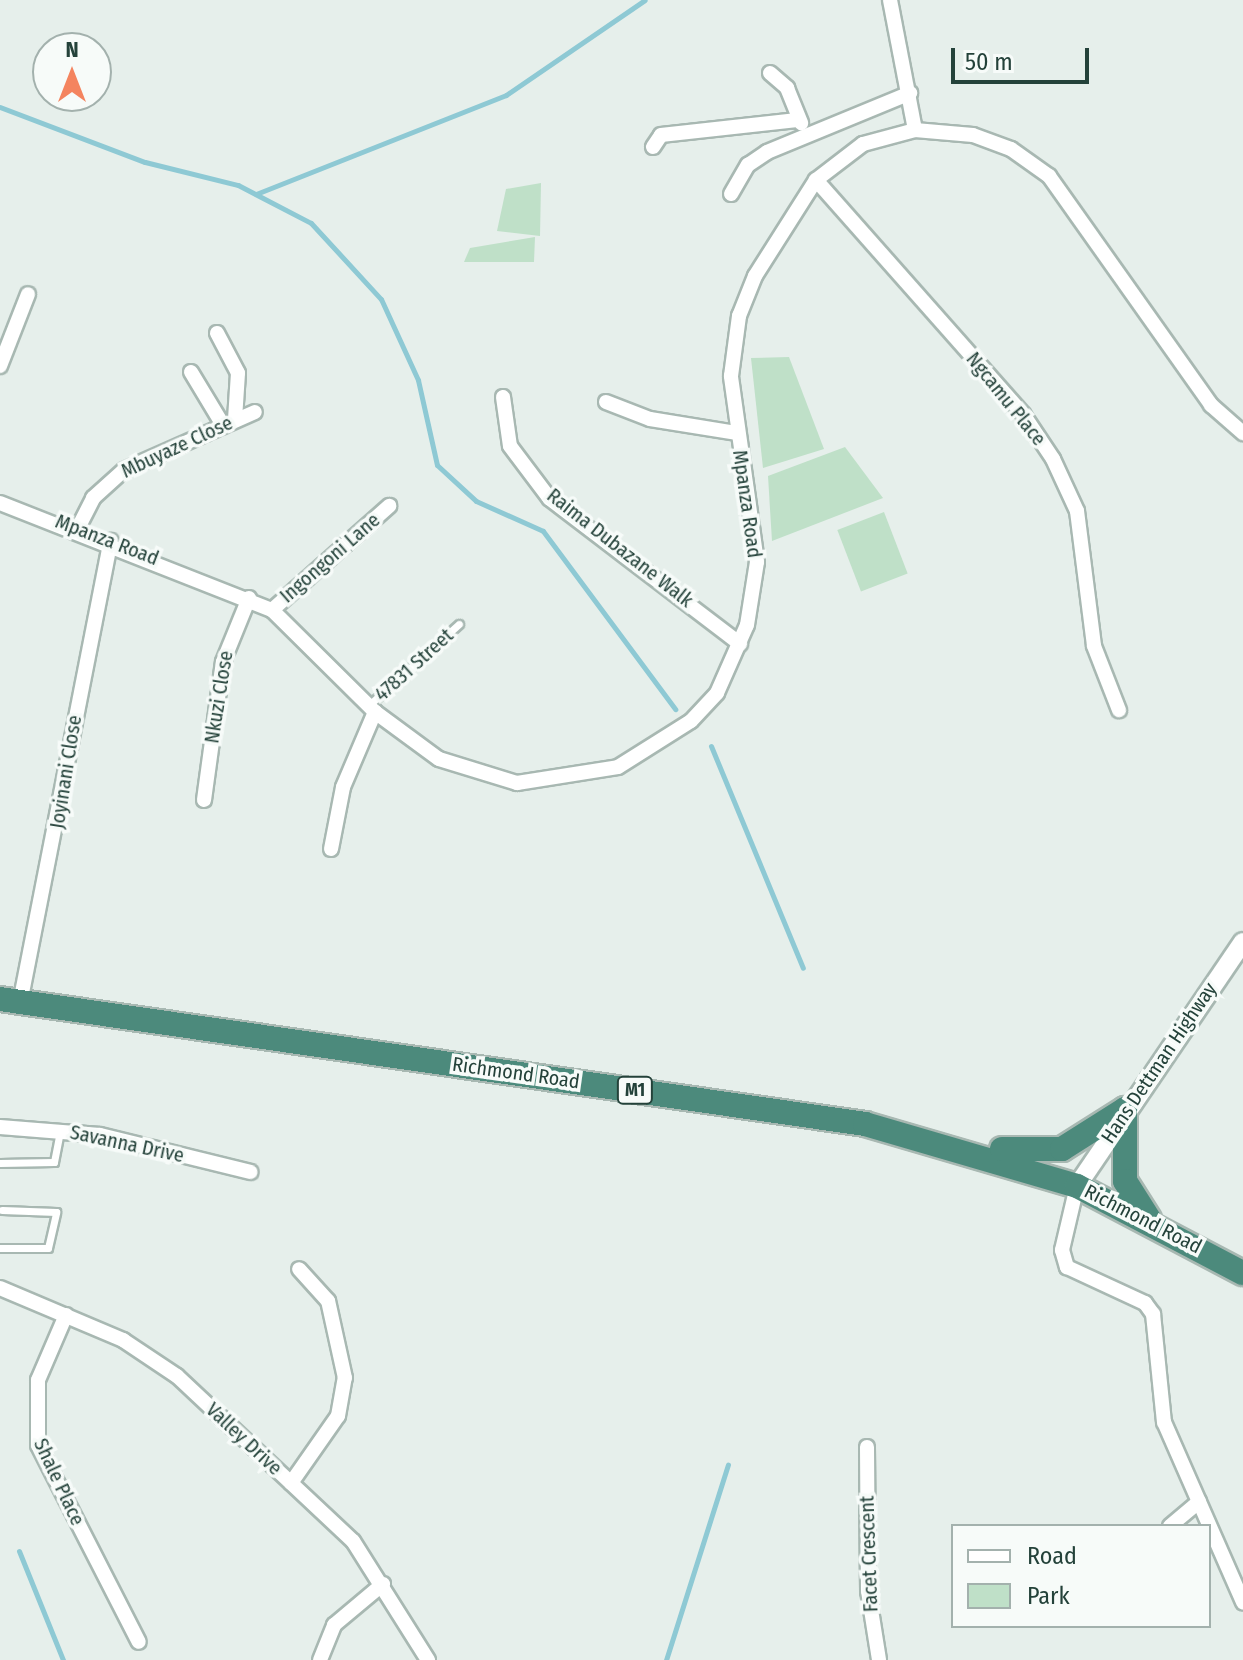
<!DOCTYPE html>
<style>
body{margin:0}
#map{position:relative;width:1243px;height:1660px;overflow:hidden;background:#e6efeb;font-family:"Fira Sans Condensed",sans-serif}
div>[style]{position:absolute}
.green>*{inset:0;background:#bfe0c8;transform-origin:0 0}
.stream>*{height:5px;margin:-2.5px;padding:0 2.5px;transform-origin:2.5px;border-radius:2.5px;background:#8ec9d4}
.roads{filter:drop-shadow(2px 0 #a8b8b2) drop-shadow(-2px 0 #a8b8b2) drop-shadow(0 2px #a8b8b2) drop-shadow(0 -2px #a8b8b2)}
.service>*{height:7px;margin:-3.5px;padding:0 3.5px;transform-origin:3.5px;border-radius:3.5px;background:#fff}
.minor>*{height:14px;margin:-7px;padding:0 7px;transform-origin:7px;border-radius:7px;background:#fff}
.tertiary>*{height:18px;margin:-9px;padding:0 9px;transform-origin:9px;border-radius:9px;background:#fff}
.trunk>*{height:24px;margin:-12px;padding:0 12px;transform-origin:12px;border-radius:12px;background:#4c8a7c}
span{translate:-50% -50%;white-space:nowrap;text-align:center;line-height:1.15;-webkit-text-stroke:7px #f7fbf9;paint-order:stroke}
.shield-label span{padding:2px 6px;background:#f7fbf9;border:2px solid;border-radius:6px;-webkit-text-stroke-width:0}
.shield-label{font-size:18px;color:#24423a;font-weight:700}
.street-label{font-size:20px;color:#24423a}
.legend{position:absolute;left:951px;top:1524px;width:260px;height:104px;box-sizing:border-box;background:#f7fbf9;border:2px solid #a3b1ad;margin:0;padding:10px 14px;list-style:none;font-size:24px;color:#24423a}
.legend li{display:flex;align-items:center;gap:16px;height:40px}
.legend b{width:40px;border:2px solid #a3b1ad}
.north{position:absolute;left:32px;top:32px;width:80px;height:80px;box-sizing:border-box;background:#f7fbf9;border:2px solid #a3b1ad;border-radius:50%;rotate:0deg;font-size:22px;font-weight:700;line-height:32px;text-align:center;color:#24423a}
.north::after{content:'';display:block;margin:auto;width:28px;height:36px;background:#f4845f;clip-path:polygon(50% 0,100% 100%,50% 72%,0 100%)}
.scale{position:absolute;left:951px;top:48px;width:138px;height:36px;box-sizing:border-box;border:4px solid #24423a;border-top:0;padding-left:10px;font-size:24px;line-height:28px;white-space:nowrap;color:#24423a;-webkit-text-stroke:6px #f7fbf9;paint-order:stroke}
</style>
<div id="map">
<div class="green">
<div style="clip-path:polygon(541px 183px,540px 236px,497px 231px,506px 189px)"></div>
<div style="clip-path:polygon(535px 237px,534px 262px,464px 262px,470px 248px)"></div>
<div style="clip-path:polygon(789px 357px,824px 449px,763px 468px,751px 358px)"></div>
<div style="clip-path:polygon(845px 447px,883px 498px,772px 541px,768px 476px)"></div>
<div style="left:884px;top:512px;width:66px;height:50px;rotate:69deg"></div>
</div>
<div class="stream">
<div style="left:0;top:107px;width:155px;rotate:20.8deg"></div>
<div style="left:145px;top:162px;width:96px;rotate:13.9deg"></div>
<div style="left:238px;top:185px;width:82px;rotate:27.5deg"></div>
<div style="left:311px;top:223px;width:103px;rotate:47.4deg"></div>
<div style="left:381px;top:299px;width:89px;rotate:65.4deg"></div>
<div style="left:418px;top:380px;width:87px;rotate:77.4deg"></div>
<div style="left:437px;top:465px;width:53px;rotate:42.7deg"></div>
<div style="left:476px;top:501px;width:73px;rotate:24.1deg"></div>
<div style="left:543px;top:531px;width:222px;rotate:53.4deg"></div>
<div style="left:256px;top:194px;width:269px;rotate:-21.6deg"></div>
<div style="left:506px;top:95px;width:168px;rotate:-34.4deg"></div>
<div style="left:711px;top:746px;width:240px;rotate:67.5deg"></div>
<div style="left:19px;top:1551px;width:118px;rotate:68deg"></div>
<div style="left:666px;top:1660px;width:205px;rotate:-72.4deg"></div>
</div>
<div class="roads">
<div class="service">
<div style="left:369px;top:705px;width:121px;rotate:-42deg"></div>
<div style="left:0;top:1163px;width:54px;rotate:-1.1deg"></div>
<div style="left:54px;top:1162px;width:31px;rotate:-79deg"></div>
<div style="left:0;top:1248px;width:48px"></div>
<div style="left:48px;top:1248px;width:37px;rotate:-77deg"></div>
<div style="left:56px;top:1212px;width:54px;rotate:-177.9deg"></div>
</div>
<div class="minor">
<div style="left:890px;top:0;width:132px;rotate:79.1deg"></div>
<div style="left:770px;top:73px;width:23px;rotate:41deg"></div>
<div style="left:787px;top:88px;width:38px;rotate:68deg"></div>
<div style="left:653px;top:147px;width:14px;rotate:-56deg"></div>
<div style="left:661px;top:135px;width:137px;rotate:-6.3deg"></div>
<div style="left:816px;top:180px;width:312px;rotate:48.5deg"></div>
<div style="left:1023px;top:414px;width:54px;rotate:56.3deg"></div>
<div style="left:1053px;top:459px;width:57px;rotate:65.2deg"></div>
<div style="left:1077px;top:511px;width:136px;rotate:82.8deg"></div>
<div style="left:1094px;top:646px;width:69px;rotate:68.7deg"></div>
<div style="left:731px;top:194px;width:34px;rotate:-60deg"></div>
<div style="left:748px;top:165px;width:23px;rotate:-34deg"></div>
<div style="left:767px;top:152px;width:155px;rotate:-22.4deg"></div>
<div style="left:217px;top:333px;width:45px;rotate:62.3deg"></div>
<div style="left:238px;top:373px;width:47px;rotate:93.7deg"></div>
<div style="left:0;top:366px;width:77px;rotate:-68.7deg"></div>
<div style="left:191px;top:372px;width:62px;rotate:58.9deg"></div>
<div style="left:503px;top:397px;width:49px;rotate:81.9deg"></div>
<div style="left:510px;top:446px;width:66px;rotate:53deg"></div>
<div style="left:550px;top:499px;width:239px;rotate:37.3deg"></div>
<div style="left:606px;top:402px;width:47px;rotate:21.1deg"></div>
<div style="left:650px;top:419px;width:87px;rotate:9.2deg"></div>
<div style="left:0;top:503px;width:292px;rotate:21.5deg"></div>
<div style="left:272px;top:610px;width:145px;rotate:44.7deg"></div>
<div style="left:375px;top:712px;width:79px;rotate:36.3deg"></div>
<div style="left:439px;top:759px;width:82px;rotate:17.1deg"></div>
<div style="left:517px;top:783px;width:102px;rotate:-9deg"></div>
<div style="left:618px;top:767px;width:86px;rotate:-32.2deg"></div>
<div style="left:691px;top:721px;width:38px;rotate:-47deg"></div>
<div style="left:717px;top:693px;width:74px;rotate:-66.2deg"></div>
<div style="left:747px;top:625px;width:64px;rotate:-81deg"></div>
<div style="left:757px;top:562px;width:188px;rotate:-98deg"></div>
<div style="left:731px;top:376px;width:61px;rotate:-82.4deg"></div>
<div style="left:739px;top:316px;width:43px;rotate:-68.2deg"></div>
<div style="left:755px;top:276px;width:114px;rotate:-57.6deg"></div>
<div style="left:816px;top:180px;width:59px;rotate:-37.5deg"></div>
<div style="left:863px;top:144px;width:54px;rotate:-15.1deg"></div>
<div style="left:915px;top:130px;width:58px;rotate:4.9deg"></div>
<div style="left:973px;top:135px;width:40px;rotate:20.2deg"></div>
<div style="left:1011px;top:149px;width:47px;rotate:35.4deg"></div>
<div style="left:1049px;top:176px;width:281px;rotate:54.7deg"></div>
<div style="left:1211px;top:405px;width:43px;rotate:41.2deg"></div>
<div style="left:78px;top:528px;width:34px;rotate:-63deg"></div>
<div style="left:93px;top:498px;width:42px;rotate:-42.1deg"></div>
<div style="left:124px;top:470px;width:143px;rotate:-23.9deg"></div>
<div style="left:272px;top:610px;width:157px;rotate:-41.6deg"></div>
<div style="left:204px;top:800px;width:139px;rotate:-82.2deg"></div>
<div style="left:223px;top:662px;width:69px;rotate:-67.9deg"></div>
<div style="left:331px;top:849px;width:63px;rotate:-79deg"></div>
<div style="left:343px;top:787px;width:82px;rotate:-66.9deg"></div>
<div style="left:20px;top:1003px;width:471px;rotate:-78.9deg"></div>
<div style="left:0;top:1127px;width:100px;rotate:4.6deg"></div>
<div style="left:100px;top:1135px;width:155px;rotate:13.8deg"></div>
<div style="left:1077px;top:1186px;width:66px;rotate:103.2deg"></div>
<div style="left:1062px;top:1250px;width:18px;rotate:74deg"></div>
<div style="left:1067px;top:1267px;width:86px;rotate:24.8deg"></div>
<div style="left:1145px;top:1303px;width:14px;rotate:54deg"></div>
<div style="left:1153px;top:1314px;width:109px;rotate:84.2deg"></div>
<div style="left:1164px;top:1422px;width:197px;rotate:66.3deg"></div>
<div style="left:0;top:1288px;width:134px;rotate:22.9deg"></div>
<div style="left:123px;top:1340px;width:65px;rotate:33.7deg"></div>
<div style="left:177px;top:1376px;width:241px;rotate:43.2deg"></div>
<div style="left:353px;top:1541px;width:141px;rotate:57.8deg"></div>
<div style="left:66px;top:1315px;width:71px;rotate:113.3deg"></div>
<div style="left:38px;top:1380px;width:65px;rotate:90deg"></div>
<div style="left:38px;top:1445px;width:221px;rotate:62.9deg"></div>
<div style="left:867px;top:1447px;width:144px;rotate:89.6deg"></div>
<div style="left:868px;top:1591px;width:70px;rotate:80.9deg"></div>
<div style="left:291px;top:1483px;width:82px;rotate:-55deg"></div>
<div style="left:338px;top:1416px;width:39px;rotate:-80deg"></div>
<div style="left:345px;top:1378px;width:79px;rotate:-102.4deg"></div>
<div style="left:328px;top:1301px;width:43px;rotate:-132.2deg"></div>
<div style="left:1170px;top:1526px;width:38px;rotate:-40deg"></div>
<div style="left:320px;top:1660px;width:38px;rotate:-68deg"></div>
<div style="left:334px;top:1625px;width:64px;rotate:-39.9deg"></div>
</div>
<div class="tertiary">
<div style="left:1077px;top:1186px;width:295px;rotate:-55.8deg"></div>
</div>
<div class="trunk">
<div style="left:0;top:999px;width:874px;rotate:8.22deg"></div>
<div style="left:865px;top:1124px;width:221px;rotate:16.3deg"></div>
<div style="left:1077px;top:1186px;width:187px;rotate:27.7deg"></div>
<div style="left:1125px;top:1109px;width:72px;rotate:90deg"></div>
<div style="left:1125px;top:1181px;width:45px;rotate:57.7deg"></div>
<div style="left:1002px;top:1149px;width:60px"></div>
<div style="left:1062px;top:1149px;width:75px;rotate:-32.4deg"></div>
</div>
</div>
<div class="shield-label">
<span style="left:635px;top:1090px">M1</span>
</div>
<div class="street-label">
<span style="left:1006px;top:399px;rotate:51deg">Ngcamu Place</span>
<span style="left:177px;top:447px;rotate:-25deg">Mbuyaze Close</span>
<span style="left:747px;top:504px;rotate:82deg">Mpanza Road</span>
<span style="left:107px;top:540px;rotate:21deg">Mpanza Road</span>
<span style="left:620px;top:548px;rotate:38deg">Raima Dubazane Walk</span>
<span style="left:330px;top:558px;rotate:-41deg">Ingongoni Lane</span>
<span style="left:414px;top:665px;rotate:-42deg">47831 Street</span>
<span style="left:219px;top:697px;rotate:-81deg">Nkuzi Close</span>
<span style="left:66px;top:772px;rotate:-81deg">Joyinani Close</span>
<span style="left:1159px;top:1063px;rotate:-56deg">Hans Dettman Highway</span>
<span style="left:516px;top:1073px;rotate:8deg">Richmond Road</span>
<span style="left:127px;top:1144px;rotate:12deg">Savanna Drive</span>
<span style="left:1143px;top:1219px;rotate:27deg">Richmond Road</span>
<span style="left:244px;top:1439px;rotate:43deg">Valley Drive</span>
<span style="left:59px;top:1482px;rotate:65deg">Shale Place</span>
<span style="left:869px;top:1554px;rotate:-92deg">Facet Crescent</span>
</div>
<ul class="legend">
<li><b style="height:10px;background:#fff"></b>Road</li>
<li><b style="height:22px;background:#bfe0c8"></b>Park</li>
</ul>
<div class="north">N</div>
<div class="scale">50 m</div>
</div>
